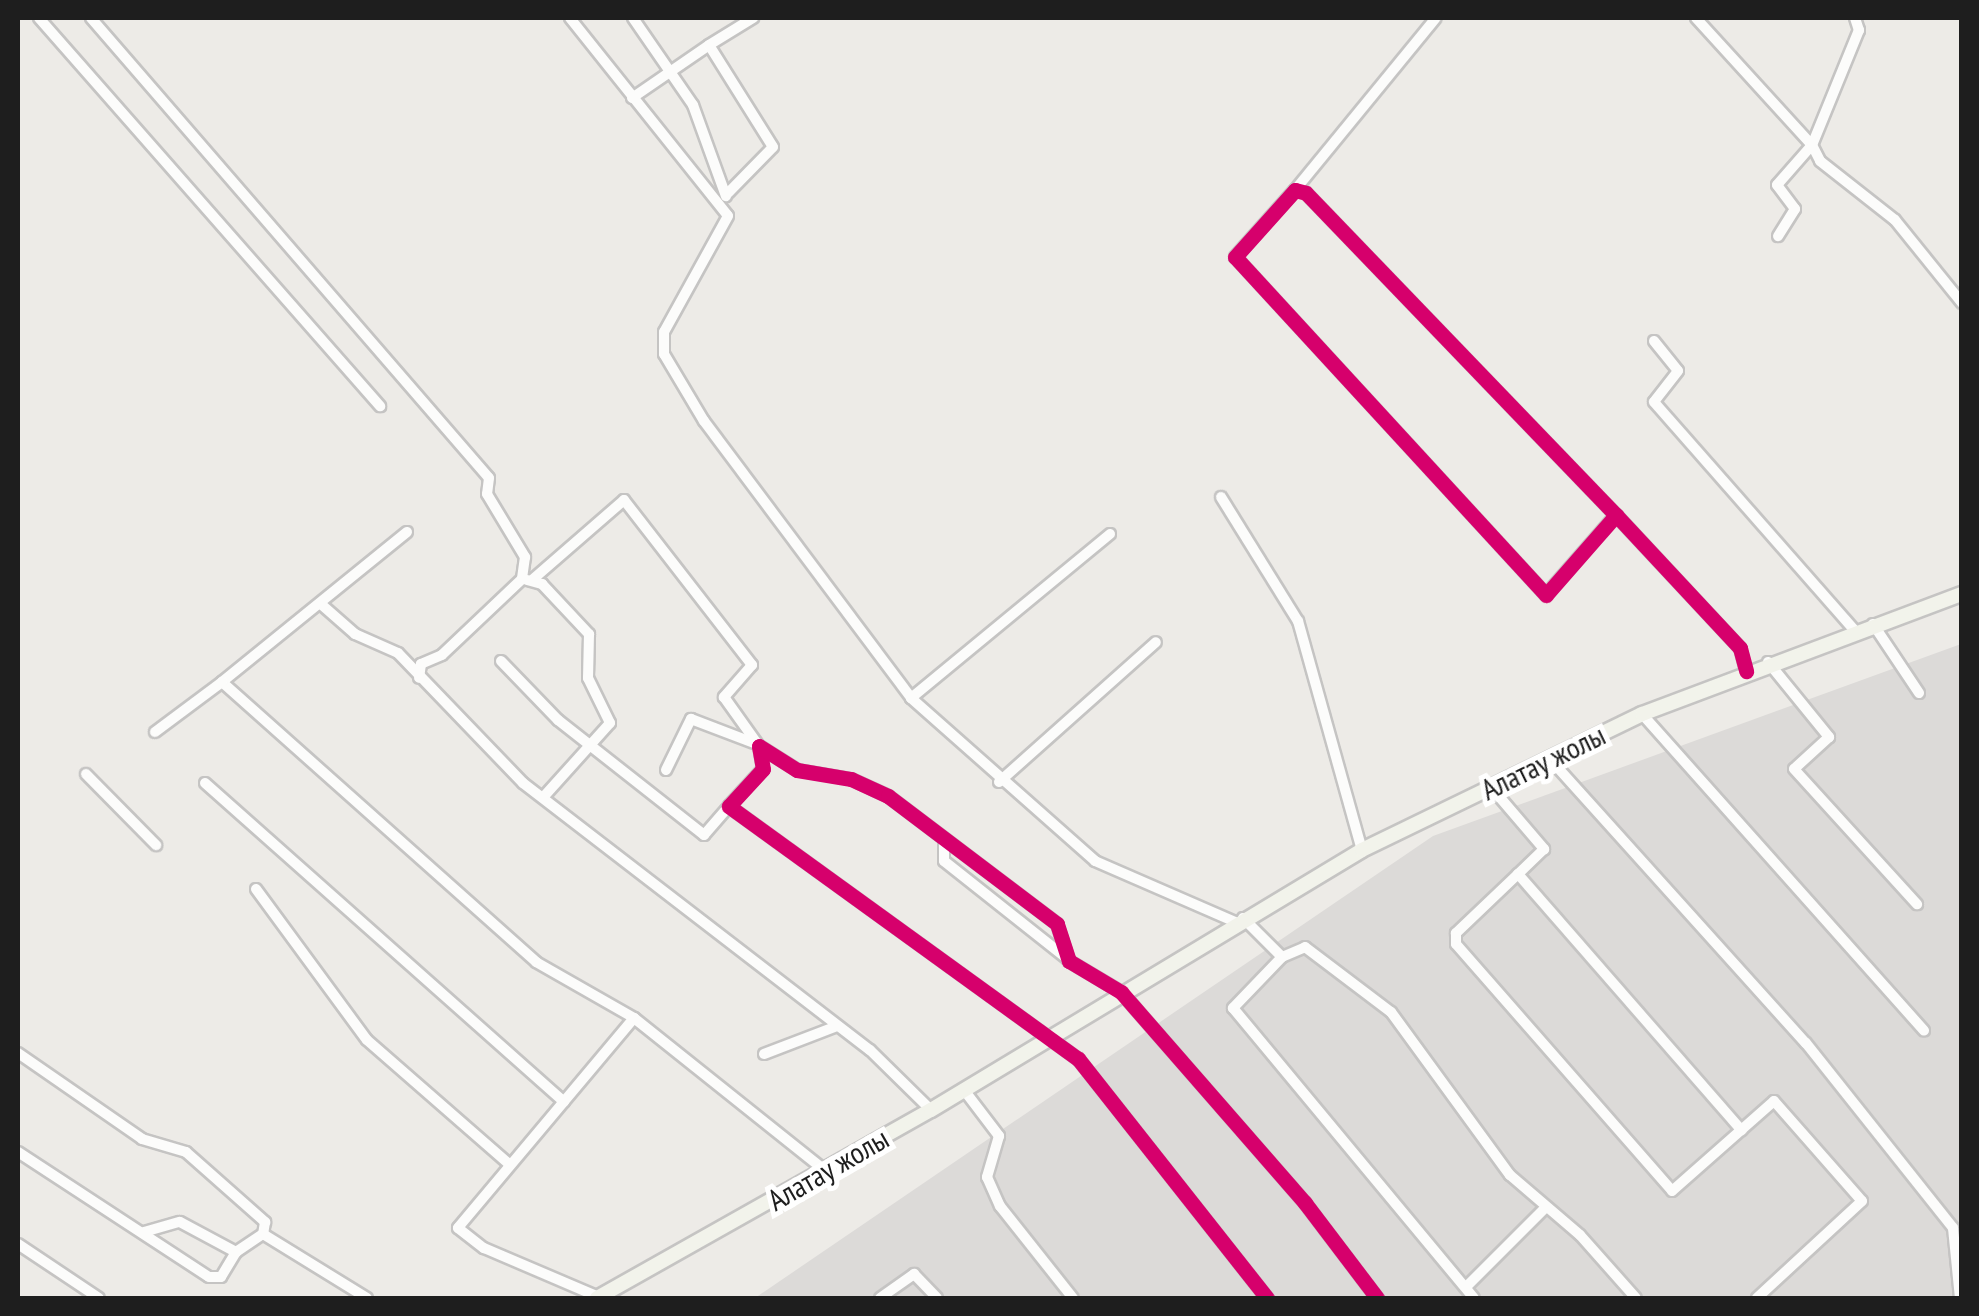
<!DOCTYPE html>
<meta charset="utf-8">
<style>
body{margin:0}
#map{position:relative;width:1979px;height:1316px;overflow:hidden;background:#edebe7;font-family:"PT Sans Narrow",sans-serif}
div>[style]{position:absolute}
.residential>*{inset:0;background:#dcdad8}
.roads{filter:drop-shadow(2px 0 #c5c4c3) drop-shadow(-2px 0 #c5c4c3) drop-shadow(0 2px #c5c4c3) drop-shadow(0 -2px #c5c4c3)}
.minor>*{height:10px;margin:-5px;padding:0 5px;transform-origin:5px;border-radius:5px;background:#fcfcfb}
.secondary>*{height:14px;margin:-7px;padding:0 7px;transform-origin:7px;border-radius:7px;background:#f2f3eb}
.cycleway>*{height:15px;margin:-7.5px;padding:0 7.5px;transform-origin:7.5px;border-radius:7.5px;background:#d6006c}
span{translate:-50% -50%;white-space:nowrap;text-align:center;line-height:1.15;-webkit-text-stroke:10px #fff;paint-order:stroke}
.street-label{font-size:30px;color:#1e1e1e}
.frame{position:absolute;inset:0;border:20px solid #1e1e1e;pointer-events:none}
</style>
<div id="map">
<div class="residential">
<div style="clip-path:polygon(1961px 644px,1961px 1298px,755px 1298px,1433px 836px)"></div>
</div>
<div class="roads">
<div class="minor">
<div style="left:39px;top:18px;width:517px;rotate:48.69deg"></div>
<div style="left:91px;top:18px;width:608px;rotate:49.13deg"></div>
<div style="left:489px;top:478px;width:16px;rotate:97deg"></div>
<div style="left:487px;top:494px;width:74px;rotate:58.9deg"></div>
<div style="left:525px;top:557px;width:22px;rotate:98deg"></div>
<div style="left:522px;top:579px;width:110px;rotate:136.5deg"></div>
<div style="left:442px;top:655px;width:23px;rotate:157deg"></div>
<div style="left:421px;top:664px;width:14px;rotate:98deg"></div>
<div style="left:570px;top:18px;width:253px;rotate:51.4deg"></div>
<div style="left:728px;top:216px;width:132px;rotate:118.9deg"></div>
<div style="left:664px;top:332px;width:22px;rotate:90deg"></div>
<div style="left:664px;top:354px;width:78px;rotate:59.2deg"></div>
<div style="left:704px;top:421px;width:346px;rotate:53.2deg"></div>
<div style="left:633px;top:18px;width:106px;rotate:55.4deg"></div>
<div style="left:693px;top:105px;width:97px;rotate:70.1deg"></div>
<div style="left:1696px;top:18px;width:172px;rotate:47.6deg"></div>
<div style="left:1812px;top:145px;width:53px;rotate:131.2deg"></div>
<div style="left:1777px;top:185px;width:30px;rotate:53deg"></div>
<div style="left:1795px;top:209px;width:32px;rotate:122deg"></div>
<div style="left:1855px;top:18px;width:13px;rotate:72deg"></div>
<div style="left:1859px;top:30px;width:124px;rotate:112.2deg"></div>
<div style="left:1812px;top:145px;width:18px;rotate:63deg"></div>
<div style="left:1820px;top:161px;width:95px;rotate:38.2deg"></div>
<div style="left:1895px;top:220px;width:107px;rotate:51.1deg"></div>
<div style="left:632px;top:98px;width:93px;rotate:-34.5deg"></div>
<div style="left:1295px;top:190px;width:222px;rotate:-50.7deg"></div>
<div style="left:728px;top:193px;width:64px;rotate:-45.6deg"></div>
<div style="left:773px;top:147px;width:120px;rotate:-122.1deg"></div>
<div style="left:709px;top:45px;width:52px;rotate:-31.5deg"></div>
<div style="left:1654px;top:341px;width:38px;rotate:51deg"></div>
<div style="left:1678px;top:371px;width:39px;rotate:128deg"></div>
<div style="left:1654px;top:402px;width:303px;rotate:48.7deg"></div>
<div style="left:1221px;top:497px;width:146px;rotate:58.2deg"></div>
<div style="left:1298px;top:621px;width:238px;rotate:74.4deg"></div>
<div style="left:1616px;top:515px;width:106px;rotate:131.2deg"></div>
<div style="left:1546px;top:595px;width:459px;rotate:-132.6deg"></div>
<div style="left:1235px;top:257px;width:90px;rotate:-48.2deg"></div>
<div style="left:1295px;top:190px;width:11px;rotate:15deg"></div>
<div style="left:1306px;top:193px;width:447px;rotate:46.1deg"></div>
<div style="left:1616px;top:515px;width:182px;rotate:47deg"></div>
<div style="left:1740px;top:648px;width:24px;rotate:75deg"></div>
<div style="left:407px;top:532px;width:238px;rotate:141deg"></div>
<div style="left:222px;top:682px;width:421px;rotate:41.7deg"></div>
<div style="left:536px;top:962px;width:113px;rotate:29.7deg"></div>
<div style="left:634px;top:1018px;width:274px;rotate:130deg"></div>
<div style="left:458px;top:1228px;width:33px;rotate:38deg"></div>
<div style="left:484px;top:1248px;width:127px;rotate:23.1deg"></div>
<div style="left:1110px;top:534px;width:258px;rotate:140.5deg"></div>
<div style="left:911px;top:698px;width:246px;rotate:41.5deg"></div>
<div style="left:1095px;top:861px;width:153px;rotate:23.5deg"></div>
<div style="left:527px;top:580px;width:16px;rotate:15deg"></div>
<div style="left:542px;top:584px;width:69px;rotate:46.8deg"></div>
<div style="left:589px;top:634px;width:44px;rotate:91.3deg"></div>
<div style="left:588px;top:678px;width:50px;rotate:63.9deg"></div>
<div style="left:610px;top:723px;width:96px;rotate:132deg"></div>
<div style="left:532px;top:580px;width:122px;rotate:-41deg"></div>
<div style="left:624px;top:500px;width:209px;rotate:52.2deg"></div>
<div style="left:752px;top:665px;width:43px;rotate:131.2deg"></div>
<div style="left:724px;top:697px;width:60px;rotate:54.5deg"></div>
<div style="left:322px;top:605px;width:44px;rotate:41.3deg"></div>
<div style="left:355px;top:634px;width:47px;rotate:23.8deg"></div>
<div style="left:398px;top:653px;width:180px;rotate:46.1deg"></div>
<div style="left:523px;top:783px;width:438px;rotate:37.6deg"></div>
<div style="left:870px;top:1050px;width:86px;rotate:44.5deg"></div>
<div style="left:1873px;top:624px;width:83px;rotate:56.3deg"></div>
<div style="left:501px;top:661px;width:82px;rotate:46deg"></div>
<div style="left:558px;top:720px;width:186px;rotate:38.2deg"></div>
<div style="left:704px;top:835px;width:38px;rotate:-49deg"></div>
<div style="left:1768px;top:662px;width:97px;rotate:50.9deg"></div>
<div style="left:1829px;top:737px;width:47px;rotate:137.6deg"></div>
<div style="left:1794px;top:769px;width:183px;rotate:47.7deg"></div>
<div style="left:1642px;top:714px;width:424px;rotate:48.3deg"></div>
<div style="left:155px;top:732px;width:84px;rotate:-36.7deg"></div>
<div style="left:1549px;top:758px;width:384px;rotate:48deg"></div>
<div style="left:1806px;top:1043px;width:236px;rotate:51.5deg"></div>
<div style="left:1953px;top:1228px;width:70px;rotate:84.3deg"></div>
<div style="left:666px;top:770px;width:57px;rotate:-63.9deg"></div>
<div style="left:691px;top:719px;width:67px;rotate:20.9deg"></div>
<div style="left:86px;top:774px;width:100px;rotate:45.4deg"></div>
<div style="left:999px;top:782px;width:210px;rotate:-41.7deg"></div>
<div style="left:205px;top:783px;width:480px;rotate:41.6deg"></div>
<div style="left:1491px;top:787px;width:82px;rotate:49.5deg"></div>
<div style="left:1544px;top:849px;width:36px;rotate:136deg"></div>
<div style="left:1518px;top:874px;width:340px;rotate:48.9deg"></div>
<div style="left:944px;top:839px;width:22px;rotate:90deg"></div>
<div style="left:944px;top:861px;width:159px;rotate:38.4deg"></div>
<div style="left:1518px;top:874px;width:86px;rotate:136.4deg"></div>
<div style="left:1456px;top:933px;width:11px;rotate:90deg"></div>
<div style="left:1456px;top:944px;width:328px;rotate:48.8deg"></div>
<div style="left:1672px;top:1191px;width:136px;rotate:-41.4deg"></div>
<div style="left:1774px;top:1101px;width:133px;rotate:48.7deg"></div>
<div style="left:1862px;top:1201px;width:143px;rotate:137.3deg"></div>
<div style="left:256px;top:889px;width:187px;rotate:53.7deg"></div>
<div style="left:367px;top:1040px;width:187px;rotate:41.1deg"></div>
<div style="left:1243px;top:918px;width:55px;rotate:45deg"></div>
<div style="left:1282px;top:957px;width:25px;rotate:-23deg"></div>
<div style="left:1305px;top:947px;width:108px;rotate:37.1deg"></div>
<div style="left:1391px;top:1012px;width:202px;rotate:53.9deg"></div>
<div style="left:1510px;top:1175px;width:92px;rotate:40.6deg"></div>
<div style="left:1580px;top:1235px;width:84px;rotate:48.4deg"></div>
<div style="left:1282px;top:957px;width:71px;rotate:133.9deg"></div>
<div style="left:1233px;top:1008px;width:377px;rotate:50.3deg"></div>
<div style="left:634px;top:1018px;width:246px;rotate:38.6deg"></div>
<div style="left:18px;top:1053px;width:151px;rotate:34.7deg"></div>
<div style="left:142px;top:1139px;width:46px;rotate:16.5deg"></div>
<div style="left:186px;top:1152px;width:106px;rotate:41.5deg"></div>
<div style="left:265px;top:1222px;width:12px;rotate:99deg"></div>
<div style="left:764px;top:1054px;width:78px;rotate:-21deg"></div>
<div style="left:964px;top:1090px;width:58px;rotate:52.7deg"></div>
<div style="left:999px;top:1136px;width:43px;rotate:106.3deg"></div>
<div style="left:987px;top:1177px;width:32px;rotate:66deg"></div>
<div style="left:1000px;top:1206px;width:117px;rotate:51.6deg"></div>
<div style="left:18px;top:1152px;width:228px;rotate:33.2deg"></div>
<div style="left:209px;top:1277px;width:12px"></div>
<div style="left:221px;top:1277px;width:29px;rotate:-59deg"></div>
<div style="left:236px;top:1252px;width:32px;rotate:-34deg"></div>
<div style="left:263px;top:1234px;width:122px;rotate:31.6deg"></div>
<div style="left:144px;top:1232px;width:37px;rotate:-16deg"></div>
<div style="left:180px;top:1222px;width:64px;rotate:28.2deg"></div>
<div style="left:18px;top:1244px;width:97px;rotate:33.7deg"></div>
<div style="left:1467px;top:1286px;width:110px;rotate:-45deg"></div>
<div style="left:880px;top:1298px;width:42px;rotate:-35.2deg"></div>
<div style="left:914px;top:1274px;width:33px;rotate:46deg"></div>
<div style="left:1267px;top:1298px;width:305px;rotate:-128.3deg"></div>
<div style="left:1078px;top:1059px;width:431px;rotate:-144.1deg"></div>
<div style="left:729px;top:806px;width:50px;rotate:-47.4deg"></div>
<div style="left:763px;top:769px;width:23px;rotate:-100deg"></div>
<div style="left:759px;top:746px;width:45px;rotate:32.3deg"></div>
<div style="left:797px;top:770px;width:55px;rotate:9.5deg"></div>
<div style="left:851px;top:779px;width:41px;rotate:24.7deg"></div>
<div style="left:888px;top:796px;width:212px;rotate:37.1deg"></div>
<div style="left:1057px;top:924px;width:39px;rotate:72deg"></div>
<div style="left:1069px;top:961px;width:61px;rotate:30.8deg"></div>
<div style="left:1121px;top:992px;width:280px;rotate:48.9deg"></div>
<div style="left:1305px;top:1203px;width:119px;rotate:52.8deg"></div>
</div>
<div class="secondary">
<div style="left:597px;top:1298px;width:383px;rotate:-29.4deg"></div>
<div style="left:931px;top:1110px;width:503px;rotate:-31.1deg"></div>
<div style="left:1362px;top:850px;width:311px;rotate:-25.9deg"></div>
<div style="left:1642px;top:714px;width:342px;rotate:-20.6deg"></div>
</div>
</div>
<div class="cycleway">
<div style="left:1616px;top:515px;width:106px;rotate:131.2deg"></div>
<div style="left:1546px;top:595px;width:459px;rotate:-132.6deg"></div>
<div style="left:1235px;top:257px;width:90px;rotate:-48.2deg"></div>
<div style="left:1295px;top:190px;width:11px;rotate:15deg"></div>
<div style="left:1306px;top:193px;width:447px;rotate:46.1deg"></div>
<div style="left:1616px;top:515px;width:182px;rotate:47deg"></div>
<div style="left:1740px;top:648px;width:24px;rotate:75deg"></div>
<div style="left:1267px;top:1298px;width:305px;rotate:-128.3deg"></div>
<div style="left:1078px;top:1059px;width:431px;rotate:-144.1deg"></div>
<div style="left:729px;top:806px;width:50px;rotate:-47.4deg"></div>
<div style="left:763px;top:769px;width:23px;rotate:-100deg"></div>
<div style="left:759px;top:746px;width:45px;rotate:32.3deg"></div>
<div style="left:797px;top:770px;width:55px;rotate:9.5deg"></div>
<div style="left:851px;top:779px;width:41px;rotate:24.7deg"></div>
<div style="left:888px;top:796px;width:212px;rotate:37.1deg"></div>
<div style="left:1057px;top:924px;width:39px;rotate:72deg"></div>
<div style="left:1069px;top:961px;width:61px;rotate:30.8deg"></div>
<div style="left:1121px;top:992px;width:280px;rotate:48.9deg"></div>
<div style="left:1305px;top:1203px;width:119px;rotate:52.8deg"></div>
</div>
<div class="street-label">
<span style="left:1543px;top:762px;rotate:-26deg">Алатау жолы</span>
<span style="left:828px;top:1169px;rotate:-30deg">Алатау жолы</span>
</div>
<div class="frame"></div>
</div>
